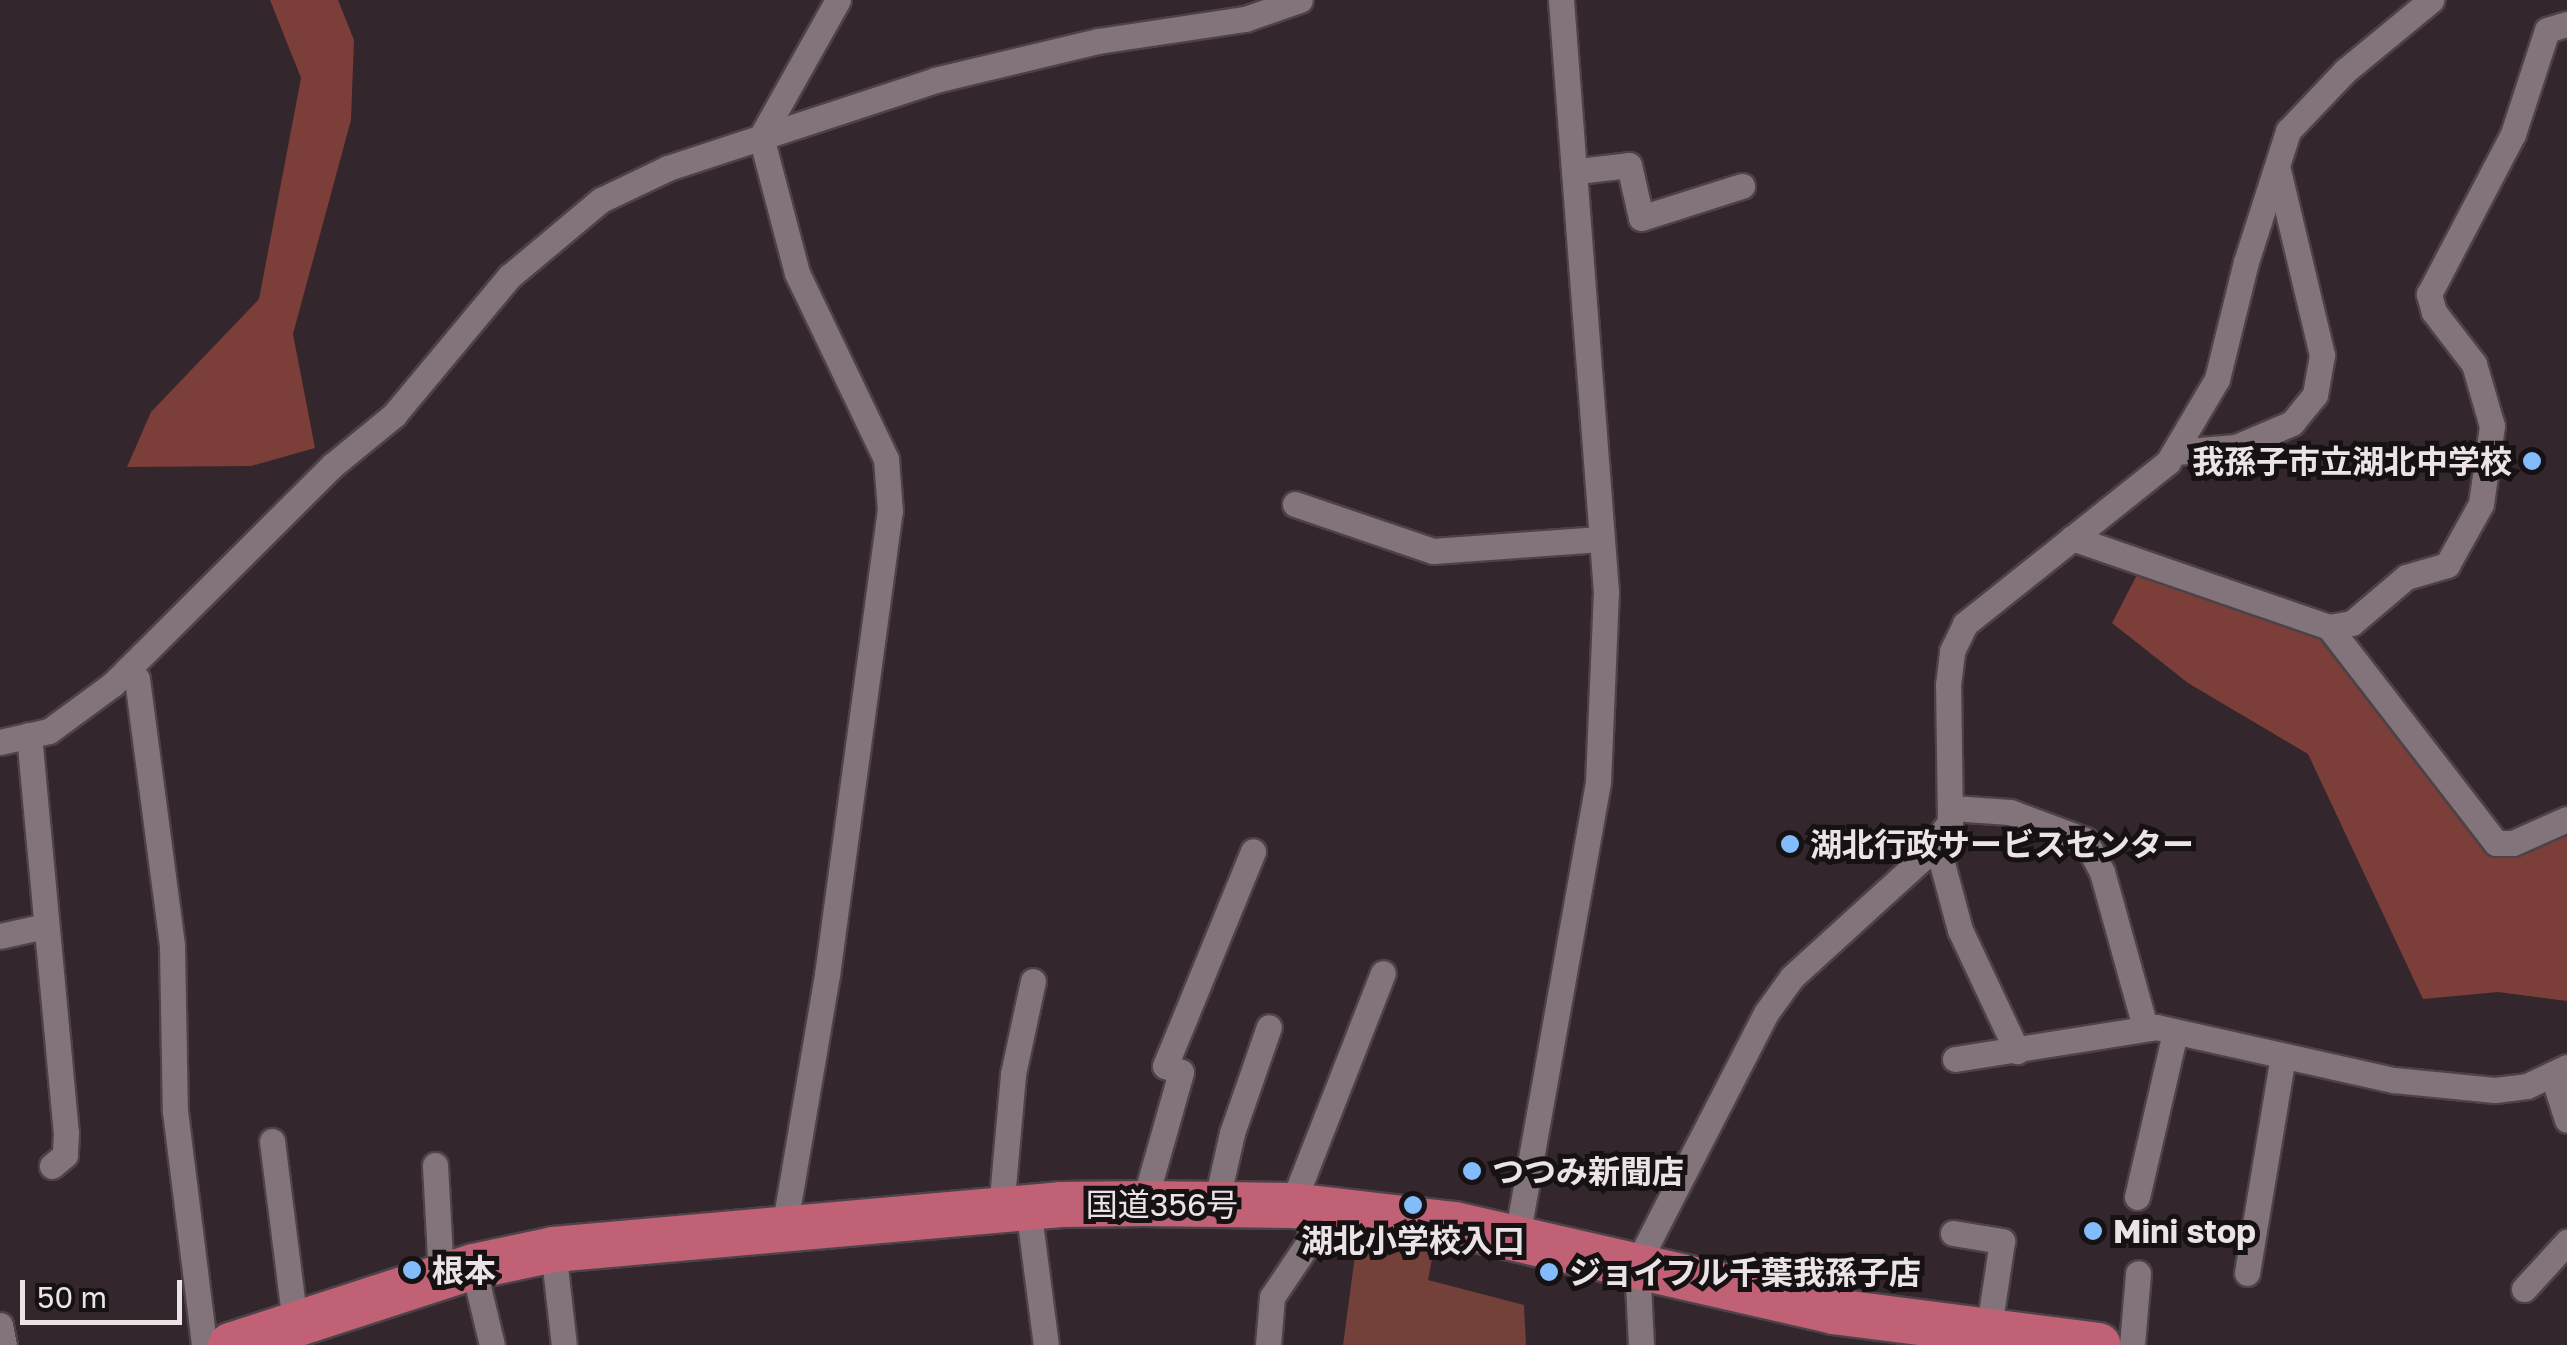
<!DOCTYPE html>
<meta charset="utf-8">
<style>
body{margin:0}
#map{position:relative;width:2567px;height:1345px;overflow:hidden;background:#33262c;font-family:"Golos Text","Noto Sans JP",sans-serif}
div>[style]{position:absolute}
.green>*{inset:0;background:#74403a}
.forest>*{inset:0;background:#7b3e38}
.roads{filter:drop-shadow(2px 0 #4c4247) drop-shadow(-2px 0 #4c4247) drop-shadow(0 2px #4c4247) drop-shadow(0 -2px #4c4247)}
.street>*{height:25px;margin:-12.5px;padding:0 12.5px;transform-origin:12.5px;border-radius:12.5px;background:#83747b}
.highway>*{height:45px;margin:-22.5px;padding:0 22.5px;transform-origin:22.5px;border-radius:22.5px;background:#c06176}
.dots>*{width:28px;height:28px;translate:-50% -50%;box-sizing:border-box;border:5px solid #161113;border-radius:50%}
span{translate:-50% -50%;white-space:nowrap;text-align:center;line-height:1.15;-webkit-text-stroke:10px #161113;paint-order:stroke}
.poi-label{font-size:32px;color:#ece3e7;font-weight:700}
.right{translate:-100% -50%;text-align:right}
.left{translate:0 -50%;text-align:left}
.street-label{font-size:32px;color:#ece3e7}
.scale{position:absolute;left:20px;top:1280px;width:162px;height:45px;box-sizing:border-box;border:5px solid #ece3e7;border-top:0;padding-left:12px;font-size:30px;line-height:35px;white-space:nowrap;color:#ece3e7;-webkit-text-stroke:8px #161113;paint-order:stroke}
</style>
<div id="map">
<div class="green">
<div style="clip-path:polygon(1361px 1211px,1439px 1222px,1428px 1280px,1524px 1305px,1526px 1345px,1343px 1345px)"></div>
</div>
<div class="forest">
<div style="clip-path:polygon(270px 0,338px 0,354px 40px,351px 120px,293px 334px,315px 448px,251px 466px,127px 467px,151px 412px,259px 299px,301px 78px)"></div>
<div style="clip-path:polygon(2139px 571px,2341px 646px,2491px 836px,2567px 820px,2567px 1001px,2498px 992px,2423px 999px,2308px 754px,2188px 683px,2112px 623px)"></div>
</div>
<div class="roads">
<div class="street">
<div style="left:1578px;top:171px;width:51px;rotate:-6.7deg"></div>
<div style="left:1629px;top:165px;width:54px;rotate:77.2deg"></div>
<div style="left:1641px;top:218px;width:106px;rotate:-17.6deg"></div>
<div style="left:2175px;top:452px;width:61px;rotate:-4.7deg"></div>
<div style="left:2236px;top:447px;width:61px;rotate:-23.2deg"></div>
<div style="left:2292px;top:423px;width:36px;rotate:-51deg"></div>
<div style="left:2315px;top:395px;width:41px;rotate:-80.1deg"></div>
<div style="left:2322px;top:355px;width:190px;rotate:-103.4deg"></div>
<div style="left:1295px;top:504px;width:146px;rotate:18.8deg"></div>
<div style="left:1433px;top:551px;width:168px;rotate:-4.1deg"></div>
<div style="left:2072px;top:538px;width:272px;rotate:19.1deg"></div>
<div style="left:2329px;top:627px;width:23px;rotate:-10deg"></div>
<div style="left:2352px;top:623px;width:71px;rotate:-40.4deg"></div>
<div style="left:2406px;top:577px;width:43px;rotate:-16.3deg"></div>
<div style="left:2447px;top:565px;width:70px;rotate:-60.9deg"></div>
<div style="left:2481px;top:504px;width:79px;rotate:-82deg"></div>
<div style="left:2492px;top:426px;width:65px;rotate:-106.2deg"></div>
<div style="left:2474px;top:364px;width:66px;rotate:-127.6deg"></div>
<div style="left:2434px;top:312px;width:19px;rotate:-106deg"></div>
<div style="left:2429px;top:294px;width:181px;rotate:-62.3deg"></div>
<div style="left:2513px;top:134px;width:109px;rotate:-71.9deg"></div>
<div style="left:2547px;top:30px;width:21px;rotate:-17deg"></div>
<div style="left:2329px;top:627px;width:273px;rotate:52.3deg"></div>
<div style="left:2496px;top:843px;width:17px"></div>
<div style="left:2513px;top:843px;width:59px;rotate:-24deg"></div>
<div style="left:128px;top:669px;width:13px;rotate:48deg"></div>
<div style="left:137px;top:679px;width:269px;rotate:82.5deg"></div>
<div style="left:172px;top:946px;width:165px;rotate:89deg"></div>
<div style="left:175px;top:1111px;width:236px;rotate:82.9deg"></div>
<div style="left:29px;top:735px;width:400px;rotate:84.7deg"></div>
<div style="left:66px;top:1133px;width:22px;rotate:93deg"></div>
<div style="left:65px;top:1155px;width:17px;rotate:140deg"></div>
<div style="left:0;top:742px;width:50px;rotate:-12.7deg"></div>
<div style="left:49px;top:731px;width:79px;rotate:-36.3deg"></div>
<div style="left:113px;top:684px;width:310px;rotate:-44.9deg"></div>
<div style="left:333px;top:465px;width:79px;rotate:-39.3deg"></div>
<div style="left:394px;top:415px;width:181px;rotate:-50.2deg"></div>
<div style="left:510px;top:276px;width:119px;rotate:-39.9deg"></div>
<div style="left:601px;top:200px;width:74px;rotate:-25.5deg"></div>
<div style="left:668px;top:168px;width:281px;rotate:-18.2deg"></div>
<div style="left:935px;top:80px;width:168px;rotate:-13.5deg"></div>
<div style="left:1098px;top:41px;width:149px;rotate:-8.5deg"></div>
<div style="left:1245px;top:19px;width:58px;rotate:-19.1deg"></div>
<div style="left:1952px;top:808px;width:58px;rotate:3.9deg"></div>
<div style="left:2010px;top:812px;width:80px;rotate:20.5deg"></div>
<div style="left:2085px;top:840px;width:36px;rotate:62deg"></div>
<div style="left:2102px;top:872px;width:161px;rotate:74.5deg"></div>
<div style="left:1936px;top:841px;width:92px;rotate:74.9deg"></div>
<div style="left:1960px;top:930px;width:134px;rotate:64.8deg"></div>
<div style="left:0;top:936px;width:46px;rotate:-12.5deg"></div>
<div style="left:1955px;top:1059px;width:204px;rotate:-9deg"></div>
<div style="left:2156px;top:1027px;width:244px;rotate:12.6deg"></div>
<div style="left:2394px;top:1080px;width:101px;rotate:5.7deg"></div>
<div style="left:2495px;top:1090px;width:32px;rotate:-7deg"></div>
<div style="left:2527px;top:1086px;width:44px;rotate:-25.4deg"></div>
<div style="left:2553px;top:1076px;width:46px;rotate:72.3deg"></div>
<div style="left:272px;top:1141px;width:184px;rotate:82.8deg"></div>
<div style="left:435px;top:1165px;width:111px;rotate:86.9deg"></div>
<div style="left:2137px;top:1197px;width:169px;rotate:-77deg"></div>
<div style="left:1144px;top:1203px;width:136px;rotate:-74.2deg"></div>
<div style="left:1181px;top:1072px;width:17px;rotate:-159deg"></div>
<div style="left:1165px;top:1066px;width:232px;rotate:-67.7deg"></div>
<div style="left:1216px;top:1204px;width:73px;rotate:-77.3deg"></div>
<div style="left:1232px;top:1133px;width:112px;rotate:-70.8deg"></div>
<div style="left:1292px;top:1205px;width:249px;rotate:-68.6deg"></div>
<div style="left:1028px;top:1207px;width:139px;rotate:82.6deg"></div>
<div style="left:1001px;top:1209px;width:136px;rotate:-84.9deg"></div>
<div style="left:1013px;top:1074px;width:95px;rotate:-77.9deg"></div>
<div style="left:784px;top:1229px;width:258px;rotate:-80.4deg"></div>
<div style="left:827px;top:975px;width:468px;rotate:-82.3deg"></div>
<div style="left:890px;top:511px;width:52px;rotate:-94.4deg"></div>
<div style="left:886px;top:459px;width:206px;rotate:-115.6deg"></div>
<div style="left:797px;top:273px;width:141px;rotate:-104.8deg"></div>
<div style="left:761px;top:137px;width:157px;rotate:-60.7deg"></div>
<div style="left:1953px;top:1233px;width:50px;rotate:9.3deg"></div>
<div style="left:2002px;top:1241px;width:94px;rotate:98.6deg"></div>
<div style="left:1517px;top:1237px;width:462px;rotate:-79.9deg"></div>
<div style="left:1598px;top:782px;width:190px;rotate:-87.6deg"></div>
<div style="left:1606px;top:592px;width:594px;rotate:-94.35deg"></div>
<div style="left:553px;top:1249px;width:97px;rotate:83.5deg"></div>
<div style="left:473px;top:1266px;width:81px;rotate:76.5deg"></div>
<div style="left:2247px;top:1273px;width:220px;rotate:-80.6deg"></div>
<div style="left:2524px;top:1289px;width:64px;rotate:-47.5deg"></div>
<div style="left:0;top:1325px;width:20px;rotate:79deg"></div>
<div style="left:1268px;top:1345px;width:48px;rotate:-85.2deg"></div>
<div style="left:1272px;top:1297px;width:66px;rotate:-56.1deg"></div>
<div style="left:1309px;top:1242px;width:34px;rotate:-82deg"></div>
<div style="left:1641px;top:1345px;width:81px;rotate:-92.8deg"></div>
<div style="left:1637px;top:1264px;width:282px;rotate:-62.8deg"></div>
<div style="left:1766px;top:1013px;width:44px;rotate:-54.2deg"></div>
<div style="left:1792px;top:977px;width:177px;rotate:-42.3deg"></div>
<div style="left:1923px;top:858px;width:45px;rotate:-53.1deg"></div>
<div style="left:1950px;top:822px;width:137px;rotate:-90.8deg"></div>
<div style="left:1948px;top:685px;width:34px;rotate:-83deg"></div>
<div style="left:1952px;top:651px;width:30px;rotate:-64deg"></div>
<div style="left:1965px;top:624px;width:260px;rotate:-38.6deg"></div>
<div style="left:2168px;top:462px;width:96px;rotate:-59.4deg"></div>
<div style="left:2217px;top:379px;width:121px;rotate:-76.1deg"></div>
<div style="left:2246px;top:262px;width:138px;rotate:-72.2deg"></div>
<div style="left:2288px;top:131px;width:83px;rotate:-46.5deg"></div>
<div style="left:2345px;top:71px;width:112px;rotate:-39.5deg"></div>
<div style="left:2132px;top:1345px;width:72px;rotate:-85.2deg"></div>
</div>
<div class="highway">
<div style="left:230px;top:1345px;width:256px;rotate:-18deg"></div>
<div style="left:473px;top:1266px;width:82px;rotate:-12deg"></div>
<div style="left:553px;top:1249px;width:510px;rotate:-5.06deg"></div>
<div style="left:1061px;top:1204px;width:83px;rotate:-0.7deg"></div>
<div style="left:1144px;top:1203px;width:148px;rotate:0.8deg"></div>
<div style="left:1292px;top:1205px;width:163px;rotate:6.7deg"></div>
<div style="left:1454px;top:1224px;width:389px;rotate:12.9deg"></div>
<div style="left:1833px;top:1311px;width:267px;rotate:7.3deg"></div>
</div>
</div>
<div class="dots">
<div style="left:2532px;top:461px;background:#82bcfa"></div>
<div style="left:1790px;top:844px;background:#82bcfa"></div>
<div style="left:1472px;top:1171px;background:#82bcfa"></div>
<div style="left:1413px;top:1205px;background:#82bcfa"></div>
<div style="left:2093px;top:1231px;background:#82bcfa"></div>
<div style="left:412px;top:1270px;background:#82bcfa"></div>
<div style="left:1549px;top:1272px;background:#82bcfa"></div>
</div>
<div class="poi-label">
<span class="right" style="left:2512px;top:461px">我孫子市立湖北中学校</span>
<span class="left" style="left:1810px;top:844px">湖北行政サービスセンター</span>
<span class="left" style="left:1492px;top:1171px">つつみ新聞店</span>
<span class="left" style="left:2113px;top:1231px">Mini stop</span>
<span style="left:1413px;top:1240px">湖北小学校入口</span>
<span class="left" style="left:432px;top:1270px">根本</span>
<span class="left" style="left:1569px;top:1272px">ジョイフル千葉我孫子店</span>
</div>
<div class="street-label">
<span style="left:1162px;top:1204px">国道356号</span>
</div>
<div class="scale">50 m</div>
</div>
